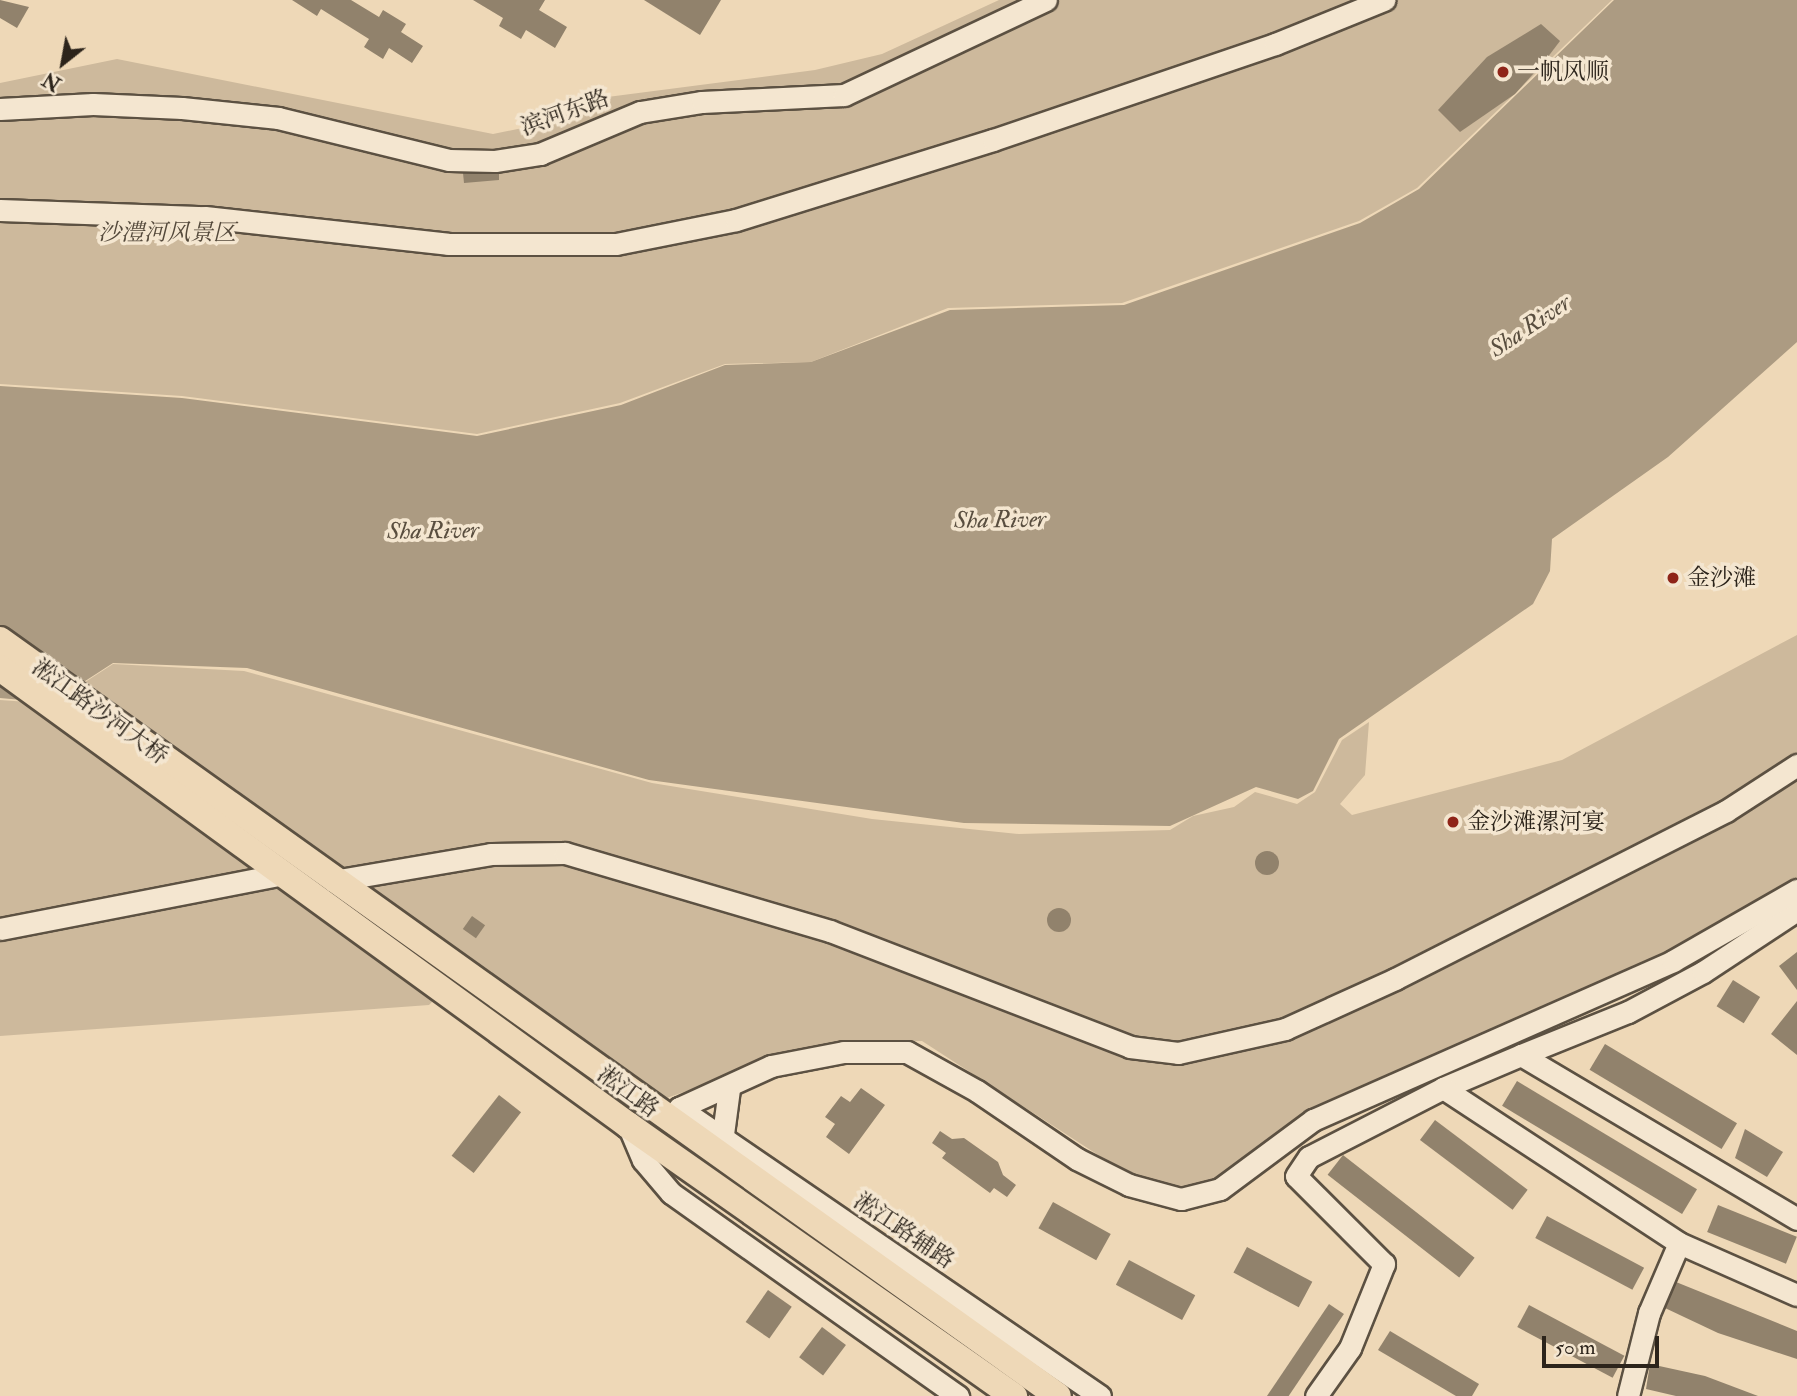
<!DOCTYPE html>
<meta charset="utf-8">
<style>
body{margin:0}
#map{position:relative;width:1797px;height:1396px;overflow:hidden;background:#eed8b7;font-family:"IM FELL Double Pica","Noto Serif SC",serif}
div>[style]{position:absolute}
.green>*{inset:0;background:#cdb99c}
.water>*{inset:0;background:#ac9b82}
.building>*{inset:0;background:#91826c;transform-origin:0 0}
.round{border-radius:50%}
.roads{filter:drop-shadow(2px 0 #5c5142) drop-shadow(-2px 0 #5c5142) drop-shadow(0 2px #5c5142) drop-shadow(0 -2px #5c5142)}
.minor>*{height:21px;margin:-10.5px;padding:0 10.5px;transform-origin:10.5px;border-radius:10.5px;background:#f4e6d0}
.major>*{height:26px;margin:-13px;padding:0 13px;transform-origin:13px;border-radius:13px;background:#eed8b7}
.dots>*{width:19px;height:19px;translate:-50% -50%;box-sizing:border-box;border:4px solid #f4e6d0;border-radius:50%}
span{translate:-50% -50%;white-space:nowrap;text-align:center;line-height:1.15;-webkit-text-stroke:7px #f4e6d0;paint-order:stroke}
.poi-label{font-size:23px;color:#2c241b}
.left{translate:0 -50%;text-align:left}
.street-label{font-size:23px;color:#2c241b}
.park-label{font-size:23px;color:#54493b;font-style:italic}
.water-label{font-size:24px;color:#594e3f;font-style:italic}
.north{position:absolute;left:28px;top:28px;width:70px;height:70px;-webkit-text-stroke:5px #f4e6d0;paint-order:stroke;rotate:211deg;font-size:19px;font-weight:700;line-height:28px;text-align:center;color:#2c241b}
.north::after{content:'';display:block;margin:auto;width:24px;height:32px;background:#2c241b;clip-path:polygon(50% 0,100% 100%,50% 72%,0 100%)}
.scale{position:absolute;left:1542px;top:1336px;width:117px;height:32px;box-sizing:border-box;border:4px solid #2c241b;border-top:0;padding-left:9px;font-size:21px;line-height:24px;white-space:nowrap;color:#2c241b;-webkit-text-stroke:5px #f4e6d0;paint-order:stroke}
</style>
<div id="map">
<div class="green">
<div style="clip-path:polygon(999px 0,1612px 0,1417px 188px,1359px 221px,1122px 303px,948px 308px,811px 362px,725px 364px,620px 403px,477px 434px,182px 396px,0 384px,0 83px,117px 59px,493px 134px,542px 124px,592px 99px,815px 70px,882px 54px)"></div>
<div style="clip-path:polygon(1797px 635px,1797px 880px,1675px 951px,1333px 1103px,1218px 1183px,1173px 1190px,1112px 1164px,922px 1041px,815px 1045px,664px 1099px,469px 964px,429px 1005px,0 1036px,0 700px,28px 702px,79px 686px,113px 664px,244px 671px,652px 783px,872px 819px,1019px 834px,1170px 830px,1193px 816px,1234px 807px,1255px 792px,1297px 804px,1315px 792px,1342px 740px,1369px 722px,1365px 775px,1340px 804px,1352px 815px,1562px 760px)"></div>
</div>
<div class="water">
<div style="clip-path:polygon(1614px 0,1797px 0,1797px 342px,1668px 457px,1552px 539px,1550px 571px,1533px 604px,1339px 739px,1313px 791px,1298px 799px,1256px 787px,1170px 826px,964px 823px,649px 780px,247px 668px,113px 663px,79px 685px,22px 700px,0 698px,0 386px,182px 398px,477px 436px,621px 405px,725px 365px,811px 362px,950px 310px,1124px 305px,1360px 223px,1419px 189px)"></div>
</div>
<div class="building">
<div style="clip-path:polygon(0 0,29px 7px,17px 28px,0 18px)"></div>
<div style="clip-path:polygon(292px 0,351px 0,379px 17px,383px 10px,406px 24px,401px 32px,423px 46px,412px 63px,389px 48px,383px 59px,364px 47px,369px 39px,321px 9px,317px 16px)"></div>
<div style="clip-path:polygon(473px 0,545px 0,539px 10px,567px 27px,555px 48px,526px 30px,521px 39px,499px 26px,503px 18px)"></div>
<div style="clip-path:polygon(644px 0,721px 0,700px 35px)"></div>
<div style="clip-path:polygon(1541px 24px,1560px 41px,1544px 62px,1515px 94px,1460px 132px,1438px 110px,1487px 57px)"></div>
<div style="clip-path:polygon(463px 173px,499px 174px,499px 180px,464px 183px)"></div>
<div class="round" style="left:1255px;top:851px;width:24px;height:24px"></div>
<div class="round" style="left:1047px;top:908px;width:24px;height:24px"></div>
<div style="left:472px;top:916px;width:16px;height:16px;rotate:35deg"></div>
<div style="clip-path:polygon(1797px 952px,1797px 990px,1779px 966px)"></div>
<div style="left:1733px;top:980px;width:32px;height:31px;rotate:32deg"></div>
<div style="clip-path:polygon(1797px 1001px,1797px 1055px,1771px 1034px)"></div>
<div style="left:1605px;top:1044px;width:154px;height:30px;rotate:31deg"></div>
<div style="left:1517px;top:1081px;width:210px;height:29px;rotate:31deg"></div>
<div style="clip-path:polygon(861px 1088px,885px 1105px,849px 1154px,826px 1137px,835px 1124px,825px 1117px,841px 1096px,850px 1102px)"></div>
<div style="left:499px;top:1095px;width:28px;height:77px;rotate:38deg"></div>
<div style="left:1435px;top:1120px;width:116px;height:25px;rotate:37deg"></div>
<div style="clip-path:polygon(1745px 1129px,1783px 1152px,1767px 1177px,1735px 1158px)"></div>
<div style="clip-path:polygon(940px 1131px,952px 1139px,964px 1138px,998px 1162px,1003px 1175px,1016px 1185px,1007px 1197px,994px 1188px,990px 1193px,942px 1158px,946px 1153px,932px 1143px)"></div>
<div style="left:1343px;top:1155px;width:167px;height:25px;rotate:38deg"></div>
<div style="left:1053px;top:1202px;width:66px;height:30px;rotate:29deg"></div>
<div style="left:1718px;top:1205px;width:85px;height:29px;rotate:22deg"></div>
<div style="left:1547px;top:1216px;width:110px;height:25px;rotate:28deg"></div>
<div style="left:1247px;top:1247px;width:74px;height:29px;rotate:28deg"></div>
<div style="left:1129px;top:1260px;width:75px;height:28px;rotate:28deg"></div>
<div style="clip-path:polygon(1676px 1282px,1797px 1331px,1797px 1359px,1718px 1333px,1665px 1308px)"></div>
<div style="left:768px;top:1290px;width:29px;height:39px;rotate:35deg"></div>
<div style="left:1329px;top:1304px;width:18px;height:111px;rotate:34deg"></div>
<div style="left:1529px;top:1305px;width:108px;height:25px;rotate:28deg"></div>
<div style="left:822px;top:1327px;width:30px;height:38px;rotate:37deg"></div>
<div style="clip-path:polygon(1390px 1331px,1479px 1384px,1472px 1396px,1456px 1396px,1378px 1350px)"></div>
<div style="clip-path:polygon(1650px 1364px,1705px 1376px,1758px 1396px,1676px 1396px,1646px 1389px)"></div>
</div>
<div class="roads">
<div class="minor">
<div style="left:0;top:109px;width:93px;rotate:-3.1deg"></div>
<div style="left:93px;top:104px;width:89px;rotate:2.6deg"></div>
<div style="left:182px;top:108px;width:97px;rotate:5.9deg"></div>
<div style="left:278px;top:118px;width:176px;rotate:13.8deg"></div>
<div style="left:449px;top:160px;width:46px;rotate:1.2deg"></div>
<div style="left:495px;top:161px;width:46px;rotate:-8.8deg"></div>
<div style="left:540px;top:154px;width:108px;rotate:-22.8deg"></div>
<div style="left:640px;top:112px;width:63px;rotate:-9.2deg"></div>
<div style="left:702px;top:102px;width:142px;rotate:-2.8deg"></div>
<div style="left:844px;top:95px;width:223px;rotate:-25.2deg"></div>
<div style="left:0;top:210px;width:205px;rotate:2deg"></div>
<div style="left:205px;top:217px;width:244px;rotate:6.3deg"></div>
<div style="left:448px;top:244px;width:168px"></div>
<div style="left:616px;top:244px;width:122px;rotate:-11.3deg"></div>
<div style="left:736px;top:220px;width:269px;rotate:-17.3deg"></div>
<div style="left:993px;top:140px;width:298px;rotate:-18.8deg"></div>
<div style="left:1275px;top:44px;width:118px;rotate:-22deg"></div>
<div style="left:333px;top:881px;width:160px;rotate:-9.7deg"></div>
<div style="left:491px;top:854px;width:74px;rotate:-0.8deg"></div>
<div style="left:565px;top:853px;width:276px;rotate:16.4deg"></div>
<div style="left:830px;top:931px;width:322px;rotate:21.1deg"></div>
<div style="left:1130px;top:1047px;width:48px;rotate:7.1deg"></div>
<div style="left:1178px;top:1053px;width:110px;rotate:-12.6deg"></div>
<div style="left:1285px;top:1029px;width:121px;rotate:-24.4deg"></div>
<div style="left:1395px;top:979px;width:371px;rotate:-26.9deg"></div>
<div style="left:1726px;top:811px;width:85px;rotate:-32.9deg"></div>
<div style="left:0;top:929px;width:289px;rotate:-11deg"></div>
<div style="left:1521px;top:1055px;width:115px;rotate:-21.9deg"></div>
<div style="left:1628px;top:1012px;width:85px;rotate:-28.1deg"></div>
<div style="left:1703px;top:972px;width:113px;rotate:-33.4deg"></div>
<div style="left:1443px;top:1088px;width:85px;rotate:-22.9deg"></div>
<div style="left:1521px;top:1055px;width:321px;rotate:30.7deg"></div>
<div style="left:679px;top:1108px;width:510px;rotate:34.38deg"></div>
<div style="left:671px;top:1122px;width:16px;rotate:-60deg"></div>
<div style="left:679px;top:1108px;width:101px;rotate:-24.5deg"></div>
<div style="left:771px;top:1066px;width:74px;rotate:-10.9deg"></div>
<div style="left:844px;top:1052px;width:63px"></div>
<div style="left:907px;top:1052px;width:80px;rotate:29.1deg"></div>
<div style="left:977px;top:1091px;width:121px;rotate:34.2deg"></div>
<div style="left:1077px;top:1159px;width:58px;rotate:26.6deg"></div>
<div style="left:1129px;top:1185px;width:54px;rotate:15.1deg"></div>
<div style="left:1181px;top:1199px;width:40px;rotate:-14.4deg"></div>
<div style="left:1220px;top:1189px;width:116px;rotate:-36.6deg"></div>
<div style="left:1313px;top:1120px;width:394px;rotate:-23.8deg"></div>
<div style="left:1673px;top:961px;width:143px;rotate:-29.8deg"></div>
<div style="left:628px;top:1125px;width:38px;rotate:67deg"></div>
<div style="left:643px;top:1160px;width:43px;rotate:49.7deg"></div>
<div style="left:671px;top:1193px;width:352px;rotate:35.3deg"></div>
<div style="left:721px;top:1149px;width:61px;rotate:-82.4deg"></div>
<div style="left:1316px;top:1396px;width:59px;rotate:-54.7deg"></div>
<div style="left:1350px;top:1348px;width:91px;rotate:-68deg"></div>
<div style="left:1384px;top:1264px;width:124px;rotate:-135deg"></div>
<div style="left:1296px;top:1176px;width:23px;rotate:-56deg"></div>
<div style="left:1309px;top:1157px;width:151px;rotate:-27.2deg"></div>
<div style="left:1443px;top:1088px;width:282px;rotate:33.3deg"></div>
<div style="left:1679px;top:1243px;width:129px;rotate:23.8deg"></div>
<div style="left:1628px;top:1396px;width:86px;rotate:-75.8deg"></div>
<div style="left:1649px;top:1313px;width:76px;rotate:-66.8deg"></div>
</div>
<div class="major">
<div style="left:0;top:640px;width:1300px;rotate:35.55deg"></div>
<div style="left:0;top:668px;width:777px;rotate:36.04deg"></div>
<div style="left:628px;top:1125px;width:472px;rotate:35.1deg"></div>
</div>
</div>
<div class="dots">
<div style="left:1503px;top:72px;background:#8f2418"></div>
<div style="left:1673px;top:578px;background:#8f2418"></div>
<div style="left:1453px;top:822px;background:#8f2418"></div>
</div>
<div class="poi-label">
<span class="left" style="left:1517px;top:72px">一帆风顺</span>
<span class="left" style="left:1687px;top:578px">金沙滩</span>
<span class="left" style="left:1467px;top:822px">金沙滩漯河宴</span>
</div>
<div class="street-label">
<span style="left:565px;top:113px;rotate:-20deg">滨河东路</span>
<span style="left:100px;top:712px;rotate:36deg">淞江路沙河大桥</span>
<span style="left:628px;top:1092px;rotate:36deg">淞江路</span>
<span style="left:904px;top:1231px;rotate:34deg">淞江路辅路</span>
</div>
<div class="park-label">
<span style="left:167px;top:233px">沙澧河风景区</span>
</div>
<div class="water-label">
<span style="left:1530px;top:326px;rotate:-34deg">Sha River</span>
<span style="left:1000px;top:520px;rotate:-1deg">Sha River</span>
<span style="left:433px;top:531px;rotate:-1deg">Sha River</span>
</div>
<div class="north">N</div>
<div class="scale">50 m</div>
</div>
